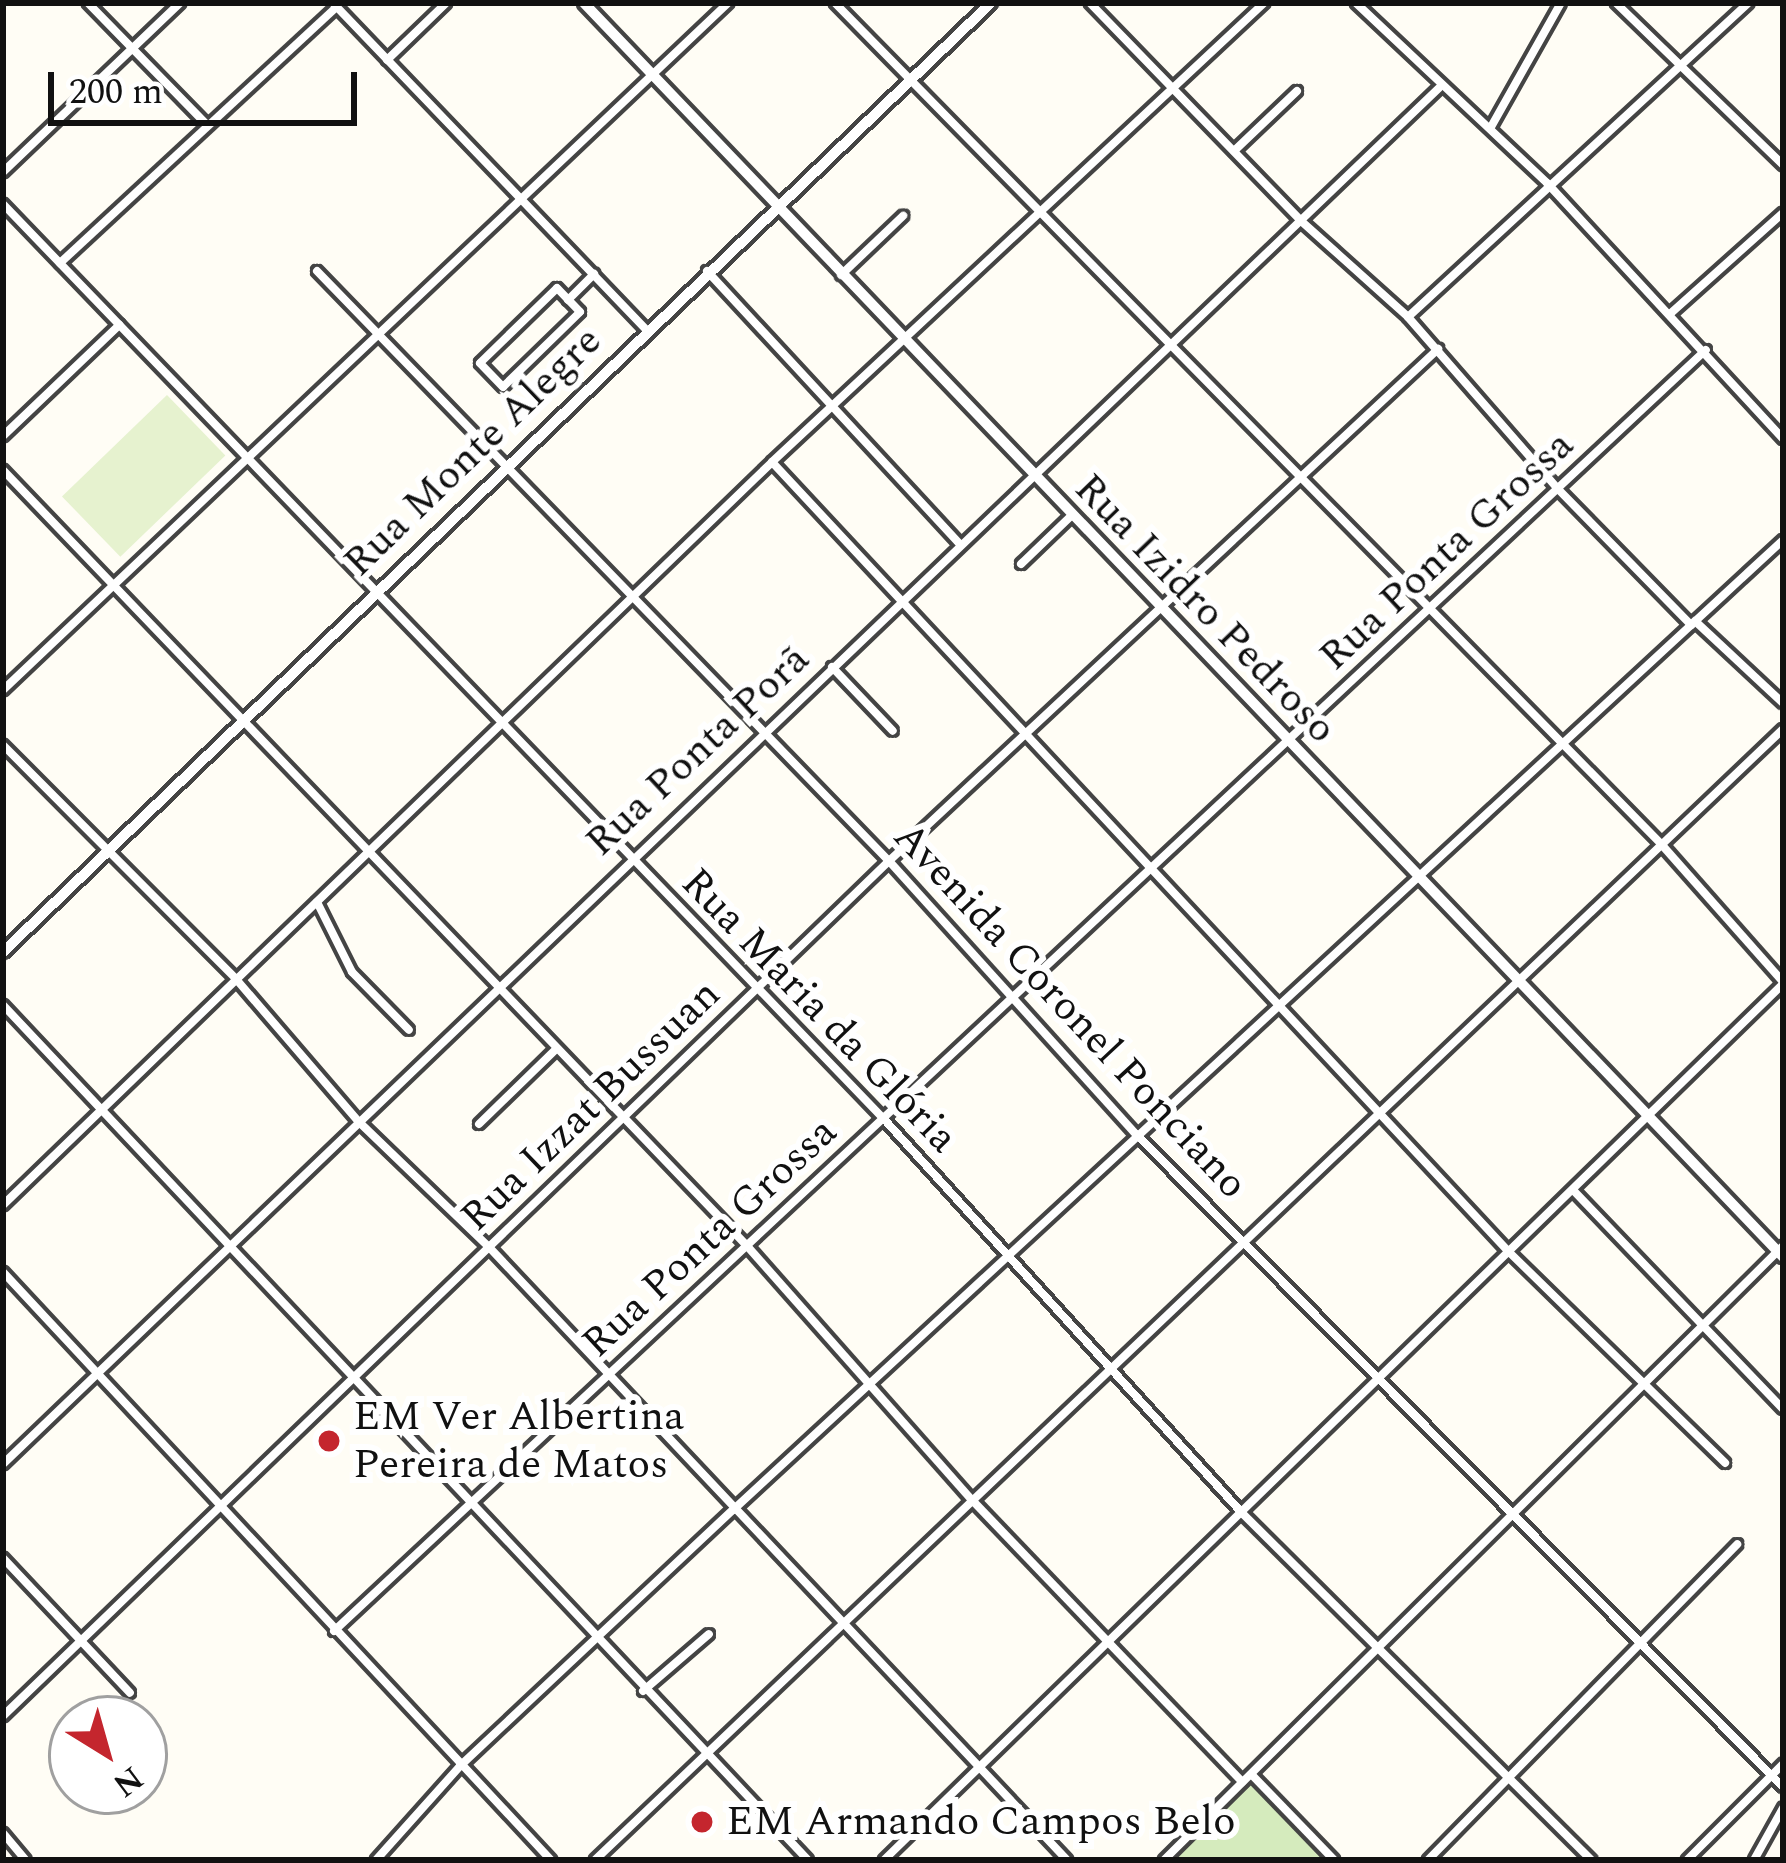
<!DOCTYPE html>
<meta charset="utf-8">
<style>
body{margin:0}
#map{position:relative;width:1786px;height:1863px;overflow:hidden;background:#fffdf5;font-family:Spectral,serif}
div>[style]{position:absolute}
.green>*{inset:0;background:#d5ebbd}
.pitch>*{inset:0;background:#e6f2cf;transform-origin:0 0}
.roads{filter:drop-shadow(3px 0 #444) drop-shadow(-3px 0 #444) drop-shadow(0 3px #444) drop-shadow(0 -3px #444)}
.minor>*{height:8px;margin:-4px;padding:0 4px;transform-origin:4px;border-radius:4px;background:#fff}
.tertiary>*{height:10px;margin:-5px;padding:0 5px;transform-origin:5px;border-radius:5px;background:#fff}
.dots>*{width:33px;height:33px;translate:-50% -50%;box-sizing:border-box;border:6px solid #fff;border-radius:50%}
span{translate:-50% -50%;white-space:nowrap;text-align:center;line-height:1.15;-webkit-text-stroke:12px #fff;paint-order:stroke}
.street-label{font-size:42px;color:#111}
.poi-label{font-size:42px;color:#111}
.left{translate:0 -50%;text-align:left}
.frame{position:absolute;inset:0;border:6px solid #111;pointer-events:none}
.north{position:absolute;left:48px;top:1695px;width:120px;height:120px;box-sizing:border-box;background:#fff;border:3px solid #a0a0a0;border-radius:50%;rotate:143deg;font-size:33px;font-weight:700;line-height:48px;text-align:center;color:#111}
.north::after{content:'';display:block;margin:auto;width:42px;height:54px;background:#c4262e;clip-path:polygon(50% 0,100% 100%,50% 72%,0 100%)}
.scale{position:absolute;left:48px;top:72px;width:309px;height:54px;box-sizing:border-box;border:6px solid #111;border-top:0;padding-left:15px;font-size:36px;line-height:42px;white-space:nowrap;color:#111;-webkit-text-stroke:9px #fff;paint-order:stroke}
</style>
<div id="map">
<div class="green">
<div style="clip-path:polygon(1250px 1784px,1327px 1860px,1171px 1860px,1243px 1789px)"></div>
</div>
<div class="pitch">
<div style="left:167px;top:395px;width:84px;height:146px;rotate:46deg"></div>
</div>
<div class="roads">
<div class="minor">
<div style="left:88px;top:3px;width:170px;rotate:45.7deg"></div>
<div style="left:333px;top:3px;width:453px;rotate:46.2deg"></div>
<div style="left:835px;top:3px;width:1180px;rotate:45.51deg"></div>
<div style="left:1662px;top:845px;width:183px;rotate:48.5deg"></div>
<div style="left:1090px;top:3px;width:302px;rotate:45.9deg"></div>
<div style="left:1300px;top:220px;width:145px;rotate:41.9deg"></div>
<div style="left:1408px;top:317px;width:227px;rotate:48.9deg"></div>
<div style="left:1557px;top:488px;width:192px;rotate:45.6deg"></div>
<div style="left:1356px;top:3px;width:262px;rotate:43.3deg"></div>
<div style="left:1547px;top:183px;width:348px;rotate:47.3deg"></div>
<div style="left:1616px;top:3px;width:233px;rotate:44.1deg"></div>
<div style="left:387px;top:60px;width:82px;rotate:-44deg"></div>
<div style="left:1491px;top:127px;width:142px;rotate:-60.6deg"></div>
<div style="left:1234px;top:151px;width:87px;rotate:-43.6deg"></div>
<div style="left:3px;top:172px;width:245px;rotate:-43.7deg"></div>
<div style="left:3px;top:204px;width:1269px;rotate:46.09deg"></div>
<div style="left:883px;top:1118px;width:535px;rotate:47.73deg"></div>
<div style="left:1243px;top:1514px;width:491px;rotate:44.8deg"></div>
<div style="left:60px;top:263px;width:376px;rotate:-42.8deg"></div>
<div style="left:317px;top:271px;width:822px;rotate:45.89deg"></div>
<div style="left:889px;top:861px;width:368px;rotate:47.9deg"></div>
<div style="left:1136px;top:1134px;width:919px;rotate:45.26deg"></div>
<div style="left:707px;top:271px;width:371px;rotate:47.2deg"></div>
<div style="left:841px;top:275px;width:86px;rotate:-43.6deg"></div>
<div style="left:557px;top:288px;width:33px;rotate:46deg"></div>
<div style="left:580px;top:312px;width:107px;rotate:135.8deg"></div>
<div style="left:503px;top:387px;width:33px;rotate:-134deg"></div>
<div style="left:480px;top:363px;width:107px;rotate:-44.2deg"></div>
<div style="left:568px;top:300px;width:37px;rotate:-45deg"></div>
<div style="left:1671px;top:313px;width:150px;rotate:-41.8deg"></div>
<div style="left:1408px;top:317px;width:463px;rotate:-42.7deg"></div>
<div style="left:3px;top:436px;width:161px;rotate:-43.7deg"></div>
<div style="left:772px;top:462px;width:1080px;rotate:46.99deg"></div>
<div style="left:1509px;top:1252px;width:302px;rotate:44.3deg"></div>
<div style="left:3px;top:470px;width:1076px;rotate:46.2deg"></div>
<div style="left:748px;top:1247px;width:339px;rotate:48.5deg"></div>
<div style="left:973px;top:1501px;width:389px;rotate:46.2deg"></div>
<div style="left:1021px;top:564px;width:68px;rotate:-43.8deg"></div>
<div style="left:1695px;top:621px;width:120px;rotate:43deg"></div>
<div style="left:832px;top:667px;width:88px;rotate:46.4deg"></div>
<div style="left:3px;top:690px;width:999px;rotate:-43.46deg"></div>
<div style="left:3px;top:745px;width:330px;rotate:45.1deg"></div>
<div style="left:236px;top:979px;width:187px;rotate:49.3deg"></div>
<div style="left:358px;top:1121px;width:180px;rotate:43.9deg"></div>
<div style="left:488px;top:1246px;width:844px;rotate:46.68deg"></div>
<div style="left:317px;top:902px;width:78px;rotate:63.4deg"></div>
<div style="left:352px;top:972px;width:81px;rotate:45.5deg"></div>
<div style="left:3px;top:1005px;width:1174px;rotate:46.73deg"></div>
<div style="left:479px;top:1124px;width:106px;rotate:-44.2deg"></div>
<div style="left:1573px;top:1190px;width:303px;rotate:46.2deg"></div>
<div style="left:3px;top:1205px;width:1069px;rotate:-44.01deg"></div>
<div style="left:772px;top:462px;width:673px;rotate:-43.01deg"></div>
<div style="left:3px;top:1272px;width:804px;rotate:47.02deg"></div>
<div style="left:3px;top:1464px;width:1989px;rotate:-43.78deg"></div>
<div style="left:3px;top:1558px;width:185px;rotate:46.7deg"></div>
<div style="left:334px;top:1631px;width:1877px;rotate:-43.04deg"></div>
<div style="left:643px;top:1691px;width:87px;rotate:-40.8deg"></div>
<div style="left:3px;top:1716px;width:1231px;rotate:-43.98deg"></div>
<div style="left:889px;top:861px;width:751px;rotate:-43deg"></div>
<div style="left:1252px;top:1775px;width:118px;rotate:46deg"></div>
<div style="left:3px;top:1833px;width:35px;rotate:50deg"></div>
<div style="left:376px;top:1860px;width:126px;rotate:-48.2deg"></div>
<div style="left:460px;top:1766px;width:374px;rotate:-43.2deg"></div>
<div style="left:733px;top:1510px;width:1429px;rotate:-42.73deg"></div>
<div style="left:595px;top:1860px;width:1640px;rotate:-43.59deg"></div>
<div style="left:884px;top:1860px;width:1255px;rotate:-44.26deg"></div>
<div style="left:1164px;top:1860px;width:872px;rotate:-44.77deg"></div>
<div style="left:1428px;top:1860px;width:442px;rotate:-45.6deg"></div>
<div style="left:1687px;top:1860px;width:136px;rotate:-45deg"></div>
<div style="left:1754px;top:1860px;width:60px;rotate:-60.9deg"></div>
</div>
<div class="tertiary">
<div style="left:584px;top:3px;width:1735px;rotate:46.28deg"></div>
<div style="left:3px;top:952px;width:1370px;rotate:-43.85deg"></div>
</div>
</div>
<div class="dots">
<div style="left:329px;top:1441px;background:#c4262e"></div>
<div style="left:702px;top:1822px;background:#c4262e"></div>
</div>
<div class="street-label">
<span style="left:473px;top:452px;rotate:-44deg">Rua Monte Alegre</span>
<span style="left:1447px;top:551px;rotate:-43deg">Rua Ponta Grossa</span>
<span style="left:1205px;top:609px;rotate:46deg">Rua Izidro Pedroso</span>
<span style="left:698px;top:751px;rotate:-43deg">Rua Ponta Porã</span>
<span style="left:819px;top:1011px;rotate:46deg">Rua Maria da Glória</span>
<span style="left:1070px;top:1011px;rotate:47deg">Avenida Coronel Ponciano</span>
<span style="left:591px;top:1106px;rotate:-44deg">Rua Izzat Bussuan</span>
<span style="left:710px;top:1238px;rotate:-43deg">Rua Ponta Grossa</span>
</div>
<div class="poi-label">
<span class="left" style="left:353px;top:1441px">EM Ver Albertina<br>Pereira de Matos</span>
<span class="left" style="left:726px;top:1822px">EM Armando Campos Belo</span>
</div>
<div class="frame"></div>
<div class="north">N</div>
<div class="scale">200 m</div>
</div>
